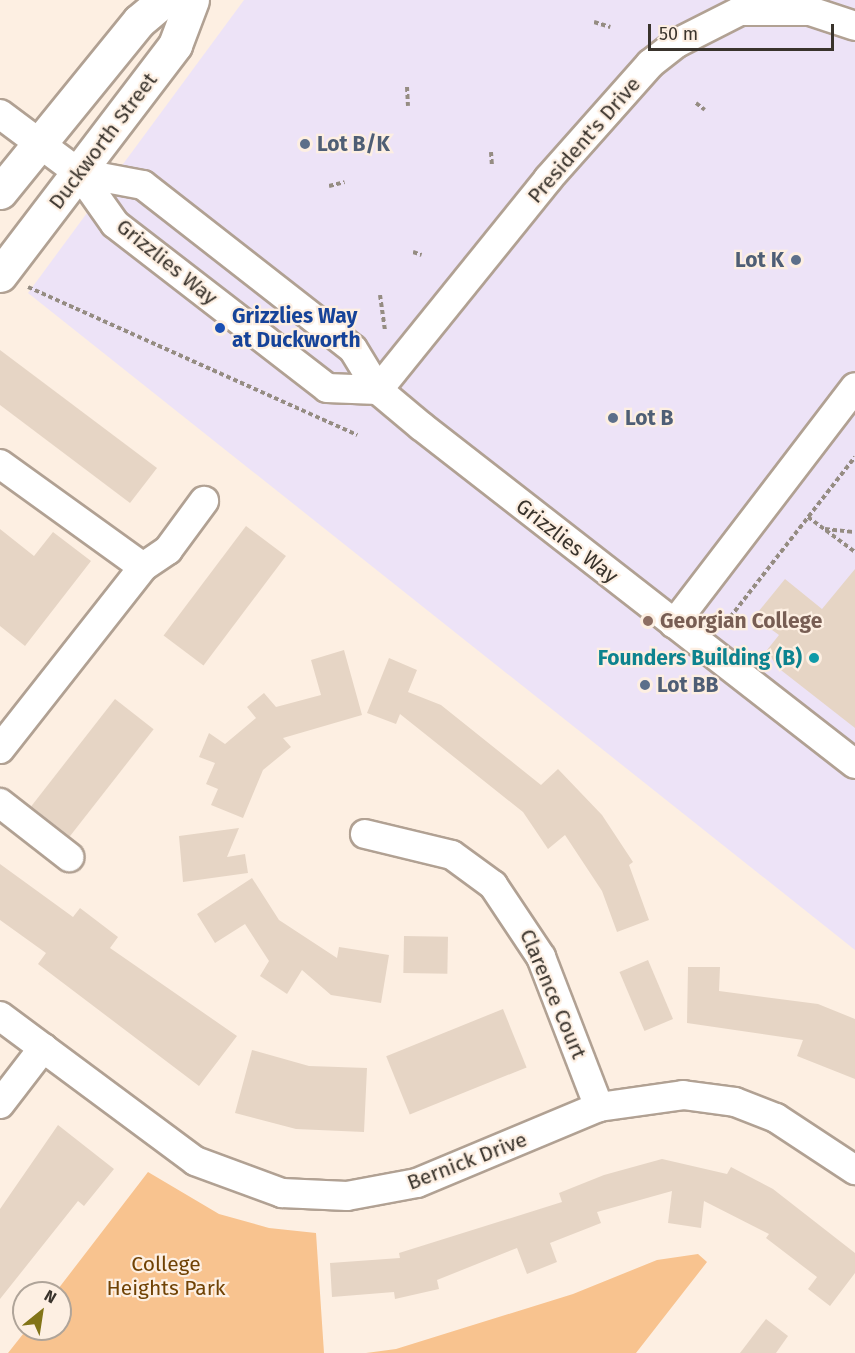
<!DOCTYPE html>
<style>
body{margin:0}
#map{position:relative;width:855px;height:1353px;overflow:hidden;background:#fdefe2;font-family:"Fira Sans",sans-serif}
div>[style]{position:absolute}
.education>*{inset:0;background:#ede3f7}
.green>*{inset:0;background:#f8c38f}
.building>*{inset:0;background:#e6d5c5;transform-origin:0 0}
.path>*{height:4px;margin-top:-2px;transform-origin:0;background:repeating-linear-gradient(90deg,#958c82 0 4.5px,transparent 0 7.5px)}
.roads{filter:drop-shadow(2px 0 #b1a193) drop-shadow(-2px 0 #b1a193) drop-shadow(0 2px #b1a193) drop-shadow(0 -2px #b1a193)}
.minor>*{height:28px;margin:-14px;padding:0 14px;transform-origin:14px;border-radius:14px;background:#fff}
.major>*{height:33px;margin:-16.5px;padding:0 16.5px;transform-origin:16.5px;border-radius:16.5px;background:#fff}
.dots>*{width:16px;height:16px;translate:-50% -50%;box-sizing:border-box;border:3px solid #fdefe2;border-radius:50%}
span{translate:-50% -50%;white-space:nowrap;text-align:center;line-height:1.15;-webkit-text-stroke:4.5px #fdefe2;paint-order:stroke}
.street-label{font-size:21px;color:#39332c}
.service-label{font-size:21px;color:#4e5e75;font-weight:700}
.left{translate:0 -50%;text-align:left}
.right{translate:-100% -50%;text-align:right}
.transit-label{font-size:21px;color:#164399;font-weight:700}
.education-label{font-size:21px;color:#785e54;font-weight:700}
.culture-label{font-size:21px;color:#0d838f;font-weight:700}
.park-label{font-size:21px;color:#704204}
.north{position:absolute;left:12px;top:1281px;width:60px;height:60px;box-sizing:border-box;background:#fdefe2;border:2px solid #afa499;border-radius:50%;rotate:30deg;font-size:16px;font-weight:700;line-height:24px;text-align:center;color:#39332c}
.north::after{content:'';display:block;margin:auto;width:21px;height:27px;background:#827417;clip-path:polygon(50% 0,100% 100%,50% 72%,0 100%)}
.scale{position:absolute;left:648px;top:24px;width:186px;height:27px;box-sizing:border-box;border:3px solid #39332c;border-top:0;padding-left:8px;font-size:18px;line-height:21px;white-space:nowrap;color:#39332c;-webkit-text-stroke:4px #fdefe2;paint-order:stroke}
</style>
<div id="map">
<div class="education">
<div style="clip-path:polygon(244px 0,855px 0,855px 950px,28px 293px)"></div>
</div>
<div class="green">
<div style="clip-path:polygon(148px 1172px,219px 1214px,269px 1228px,316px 1233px,324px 1353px,8px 1353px,27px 1329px,60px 1329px,60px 1293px,55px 1293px)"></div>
<div style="clip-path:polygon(698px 1254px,707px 1262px,636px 1353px,366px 1353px,396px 1349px,573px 1294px,657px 1260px)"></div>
</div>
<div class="building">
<div style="clip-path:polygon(0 350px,157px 468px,130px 503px,0 405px)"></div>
<div style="left:246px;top:526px;width:50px;height:137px;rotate:37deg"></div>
<div style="clip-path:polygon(0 529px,34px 556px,53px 532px,91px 561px,25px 646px,0 626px)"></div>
<div style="clip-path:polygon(855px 569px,855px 728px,777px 667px,767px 650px,779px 635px,754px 617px,785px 579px,822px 609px)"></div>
<div style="clip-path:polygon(344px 650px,362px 715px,283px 738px,291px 747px,263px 770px,243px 818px,211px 805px,218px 789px,206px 784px,215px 763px,199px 757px,209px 733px,225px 744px,256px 718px,247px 707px,264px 693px,276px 707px,321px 695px,311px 660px)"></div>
<div style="clip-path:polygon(389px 658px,417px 670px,408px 692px,441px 705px,541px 785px,558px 769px,602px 815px,633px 862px,629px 865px,649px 920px,617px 932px,602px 891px,565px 835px,548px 849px,523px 812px,400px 714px,396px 724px,367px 713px)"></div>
<div style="left:115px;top:699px;width:49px;height:136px;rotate:38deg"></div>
<div style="clip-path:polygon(239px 828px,227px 857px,245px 854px,248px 873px,183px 882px,179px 836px)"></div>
<div style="clip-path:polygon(0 864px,73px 917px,80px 908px,118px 937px,110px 948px,237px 1036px,199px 1086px,38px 964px,46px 953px,0 920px)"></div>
<div style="clip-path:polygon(252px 878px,279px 920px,337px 958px,339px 947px,389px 955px,381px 1003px,331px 995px,302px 970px,287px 994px,260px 976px,269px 961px,245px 924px,215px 943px,197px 914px)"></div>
<div style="left:404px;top:936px;width:44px;height:37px;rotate:1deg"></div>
<div style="left:648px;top:960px;width:64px;height:31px;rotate:67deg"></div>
<div style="clip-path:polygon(688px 967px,720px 967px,719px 991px,818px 1004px,855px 1019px,855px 1079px,797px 1056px,803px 1040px,687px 1023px)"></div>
<div style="left:503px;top:1009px;width:63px;height:126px;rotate:68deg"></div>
<div style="clip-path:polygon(252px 1050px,309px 1066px,367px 1068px,364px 1132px,296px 1129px,235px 1113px)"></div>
<div style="clip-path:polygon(58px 1125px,114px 1169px,84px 1206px,78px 1201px,0 1299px,0 1209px)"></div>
<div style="clip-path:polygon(662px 1159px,727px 1174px,731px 1167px,773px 1189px,855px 1253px,855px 1273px,830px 1306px,808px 1289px,817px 1277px,766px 1238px,769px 1234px,704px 1201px,701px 1228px,668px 1223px,672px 1191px,597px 1212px,601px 1223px,550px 1243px,557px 1262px,527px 1274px,517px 1248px,437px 1280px,439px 1289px,395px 1299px,394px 1292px,332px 1297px,330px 1263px,400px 1258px,399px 1253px,562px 1202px,559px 1193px,604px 1175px)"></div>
<div style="clip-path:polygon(766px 1319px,788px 1336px,776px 1353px,740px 1353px)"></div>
</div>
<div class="path">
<div style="left:594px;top:22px;width:17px;rotate:17deg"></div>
<div style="left:407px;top:87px;width:19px;rotate:87deg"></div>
<div style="left:696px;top:103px;width:11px;rotate:38deg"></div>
<div style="left:491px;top:152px;width:15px;rotate:86deg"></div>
<div style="left:329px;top:186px;width:16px;rotate:-14deg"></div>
<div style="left:413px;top:252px;width:9px;rotate:18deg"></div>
<div style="left:28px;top:287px;width:361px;rotate:24.2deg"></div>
<div style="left:380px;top:295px;width:36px;rotate:82deg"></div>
<div style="left:808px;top:517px;width:59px;rotate:36.7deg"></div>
<div style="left:825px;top:529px;width:30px;rotate:6deg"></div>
<div style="left:721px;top:629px;width:218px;rotate:-52.1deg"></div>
</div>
<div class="roads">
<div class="minor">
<div style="left:0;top:114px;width:99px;rotate:36.8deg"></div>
<div style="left:79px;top:173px;width:62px;rotate:54.8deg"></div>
<div style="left:115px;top:224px;width:268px;rotate:37.7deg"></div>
<div style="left:327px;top:388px;width:51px;rotate:2.2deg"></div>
<div style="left:79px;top:173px;width:65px;rotate:10.6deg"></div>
<div style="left:143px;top:185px;width:266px;rotate:38deg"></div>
<div style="left:353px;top:349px;width:48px;rotate:58.6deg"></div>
<div style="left:378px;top:390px;width:56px;rotate:39.9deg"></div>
<div style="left:421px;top:426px;width:550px;rotate:37.91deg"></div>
<div style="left:378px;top:390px;width:271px;rotate:-51.1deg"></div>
<div style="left:548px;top:179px;width:154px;rotate:-48.4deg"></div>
<div style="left:650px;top:64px;width:34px;rotate:-38deg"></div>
<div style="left:677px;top:43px;width:71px;rotate:-26.9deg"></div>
<div style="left:740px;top:11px;width:70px"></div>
<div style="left:810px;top:11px;width:47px;rotate:18.4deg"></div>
<div style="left:0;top:464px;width:176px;rotate:35.8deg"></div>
<div style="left:674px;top:624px;width:298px;rotate:-52.6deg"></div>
<div style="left:0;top:749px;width:231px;rotate:-51.8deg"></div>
<div style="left:143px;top:567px;width:30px;rotate:-34deg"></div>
<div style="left:168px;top:550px;width:61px;rotate:-53.7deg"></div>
<div style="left:0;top:803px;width:88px;rotate:38deg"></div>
<div style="left:365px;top:834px;width:89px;rotate:13.6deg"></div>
<div style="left:452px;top:855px;width:51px;rotate:36.2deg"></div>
<div style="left:493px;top:885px;width:87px;rotate:56.3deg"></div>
<div style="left:541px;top:957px;width:161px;rotate:68.9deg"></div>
<div style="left:0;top:1016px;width:243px;rotate:36.6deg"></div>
<div style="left:195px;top:1161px;width:93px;rotate:20.2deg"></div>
<div style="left:282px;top:1193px;width:65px;rotate:2.6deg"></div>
<div style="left:347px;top:1196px;width:71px;rotate:-10.5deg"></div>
<div style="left:417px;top:1183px;width:197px;rotate:-22.7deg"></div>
<div style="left:599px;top:1107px;width:85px;rotate:-8.1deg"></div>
<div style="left:683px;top:1095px;width:52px;rotate:7.7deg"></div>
<div style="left:735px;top:1102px;width:44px;rotate:21.3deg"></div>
<div style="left:776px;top:1118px;width:95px;rotate:33.4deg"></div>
<div style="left:0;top:1104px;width:71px;rotate:-52.5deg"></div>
</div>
<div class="major">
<div style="left:0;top:192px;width:220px;rotate:-50.9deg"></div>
<div style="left:139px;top:21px;width:33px;rotate:-40deg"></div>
<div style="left:0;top:275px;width:289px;rotate:-52.7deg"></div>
<div style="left:175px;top:45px;width:48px;rotate:-69.3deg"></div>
</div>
</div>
<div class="dots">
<div style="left:305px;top:144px;background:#5c6f8a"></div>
<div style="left:796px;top:260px;background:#5c6f8a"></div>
<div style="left:220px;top:328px;background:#1a4fb4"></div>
<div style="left:613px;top:418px;background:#5c6f8a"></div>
<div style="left:648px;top:621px;background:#8d6e63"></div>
<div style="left:814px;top:658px;background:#0f9aa8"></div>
<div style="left:645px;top:685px;background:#5c6f8a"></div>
</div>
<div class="street-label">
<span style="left:584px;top:140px;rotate:-49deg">President's Drive</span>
<span style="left:103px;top:141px;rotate:-53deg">Duckworth Street</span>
<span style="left:167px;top:262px;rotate:39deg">Grizzlies Way</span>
<span style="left:567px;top:541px;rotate:38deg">Grizzlies Way</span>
<span style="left:553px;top:994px;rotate:67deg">Clarence Court</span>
<span style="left:467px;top:1161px;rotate:-21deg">Bernick Drive</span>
</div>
<div class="service-label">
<span class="left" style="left:317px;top:144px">Lot B/K</span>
<span class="right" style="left:784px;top:260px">Lot K</span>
<span class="left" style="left:625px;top:418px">Lot B</span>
<span class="left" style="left:657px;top:685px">Lot BB</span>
</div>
<div class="transit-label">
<span class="left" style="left:232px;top:328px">Grizzlies Way<br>at Duckworth</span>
</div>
<div class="education-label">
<span class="left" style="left:660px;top:621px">Georgian College</span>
</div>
<div class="culture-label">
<span class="right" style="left:802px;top:658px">Founders Building (B)</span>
</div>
<div class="park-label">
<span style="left:166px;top:1276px">College<br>Heights Park</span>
</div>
<div class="north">N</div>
<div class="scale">50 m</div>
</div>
